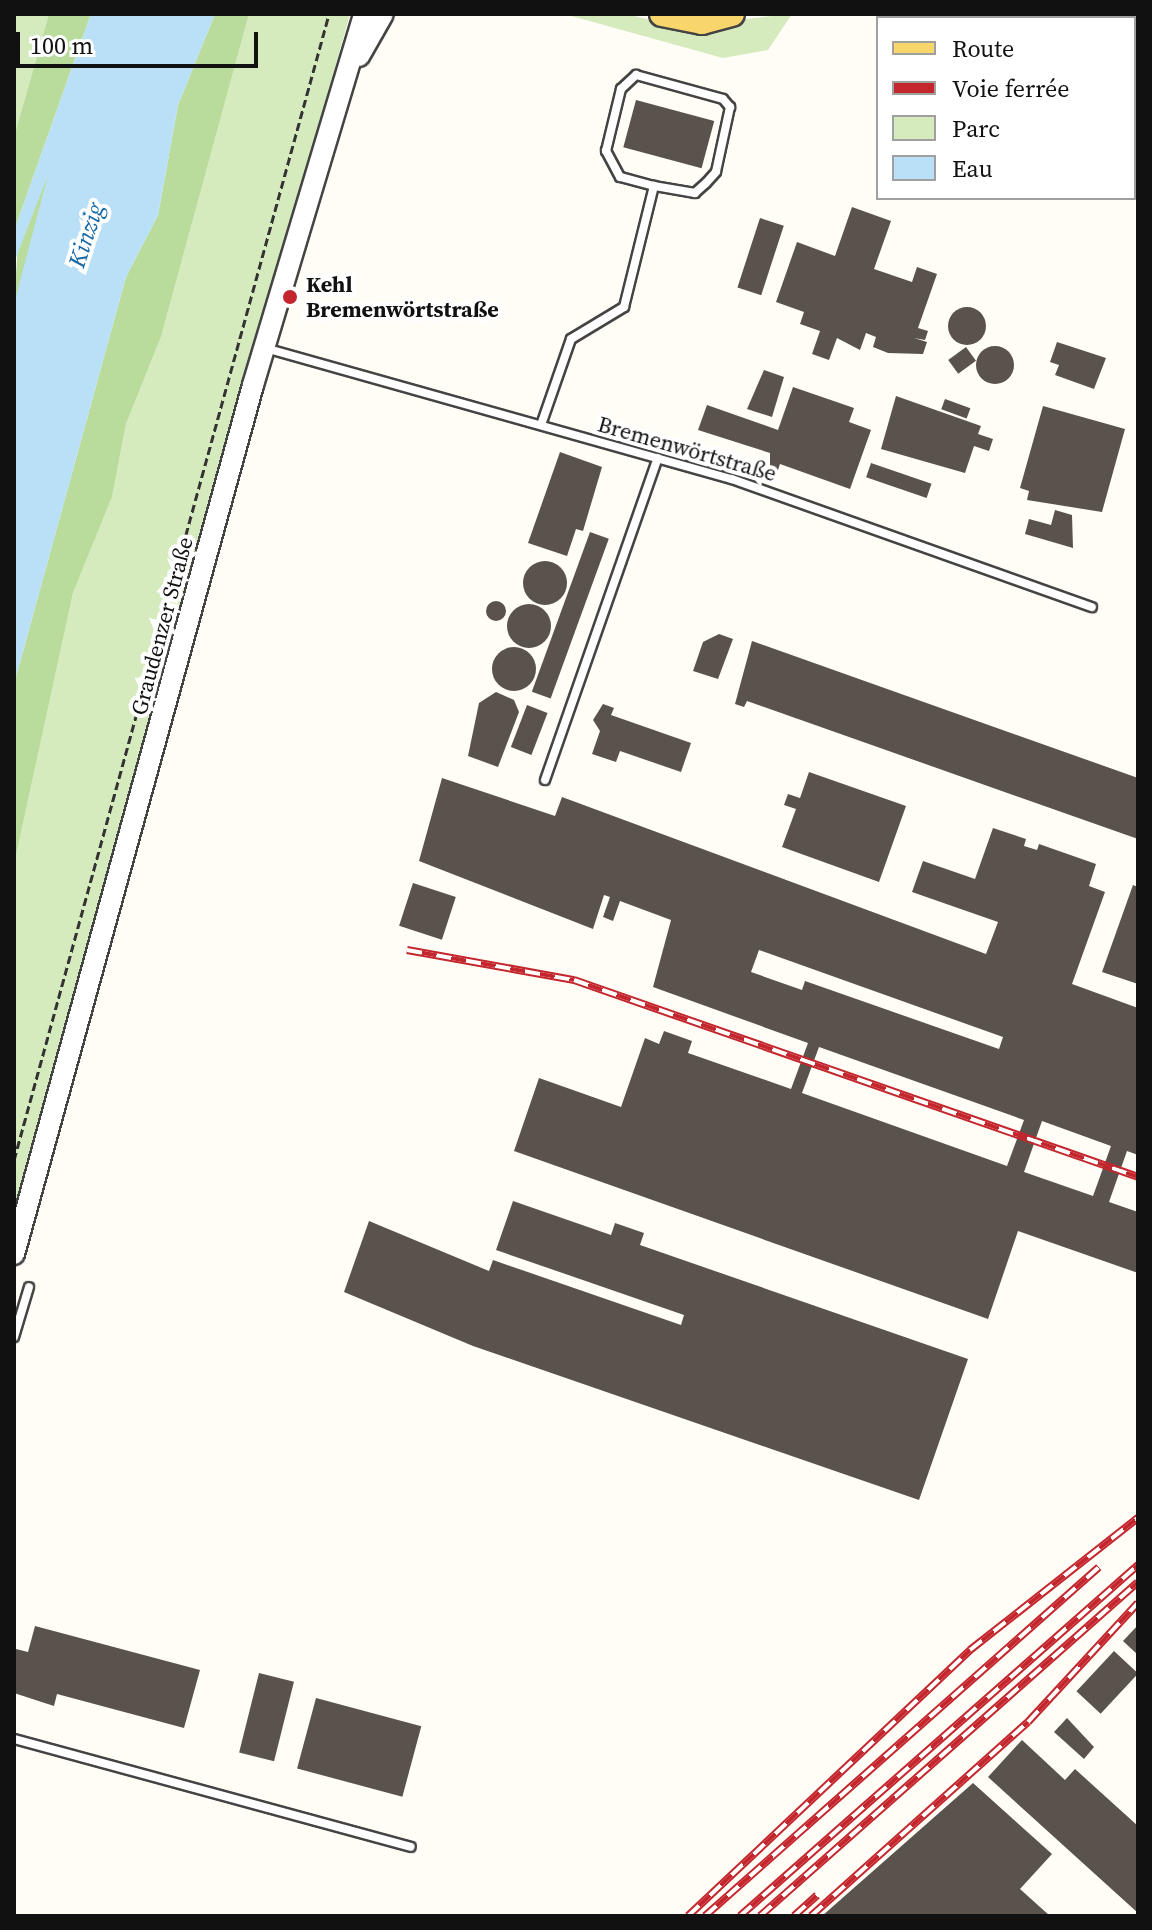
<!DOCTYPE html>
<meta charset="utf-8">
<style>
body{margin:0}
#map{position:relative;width:1152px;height:1930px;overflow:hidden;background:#fffdf5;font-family:"Source Serif 4",serif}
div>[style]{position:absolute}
.green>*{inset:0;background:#d5ebbd}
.forest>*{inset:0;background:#b9dc9c}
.water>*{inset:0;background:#b9e0f7}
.building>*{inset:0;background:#5a524d;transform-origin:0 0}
.round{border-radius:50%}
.path>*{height:3px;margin-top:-1.5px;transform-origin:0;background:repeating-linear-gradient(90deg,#333 0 8px,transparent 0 12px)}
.roads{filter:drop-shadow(2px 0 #444) drop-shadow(-2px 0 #444) drop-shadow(0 2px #444) drop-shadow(0 -2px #444)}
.service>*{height:8px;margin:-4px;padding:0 4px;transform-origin:4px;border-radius:4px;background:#fff}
.tertiary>*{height:20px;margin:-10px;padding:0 10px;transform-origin:10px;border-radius:10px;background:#fff}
.primary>*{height:24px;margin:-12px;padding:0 12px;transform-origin:12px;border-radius:12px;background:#f9d66b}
.rail>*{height:8px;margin-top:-4px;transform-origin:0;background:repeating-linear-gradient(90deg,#fff 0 15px,#c4262e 0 30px);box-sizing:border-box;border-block:2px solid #c4262e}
.dots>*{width:22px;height:22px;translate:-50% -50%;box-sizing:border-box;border:4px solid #fff;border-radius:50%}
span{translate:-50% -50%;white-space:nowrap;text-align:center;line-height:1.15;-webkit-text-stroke:8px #fff;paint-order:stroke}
.poi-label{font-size:22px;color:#111;font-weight:700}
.left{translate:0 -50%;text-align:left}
.street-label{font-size:22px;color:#111}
.water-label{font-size:24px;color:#1768a6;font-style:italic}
.frame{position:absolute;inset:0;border:16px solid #111;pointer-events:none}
.legend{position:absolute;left:876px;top:16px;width:260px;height:184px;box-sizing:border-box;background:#fff;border:2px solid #a0a0a0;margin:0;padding:10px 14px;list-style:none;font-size:24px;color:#111}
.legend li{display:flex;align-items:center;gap:16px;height:40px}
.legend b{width:40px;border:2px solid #a0a0a0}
.scale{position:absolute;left:16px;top:32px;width:242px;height:36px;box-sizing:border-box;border:4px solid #111;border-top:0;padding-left:10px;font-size:24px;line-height:28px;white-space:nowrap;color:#111;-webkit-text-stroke:6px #fff;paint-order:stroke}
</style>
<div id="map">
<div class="green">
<div style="clip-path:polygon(14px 14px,49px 14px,14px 137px)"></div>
<div style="clip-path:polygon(249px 14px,350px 14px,14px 1225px,14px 865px,73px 593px,112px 497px,126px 424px,161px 337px)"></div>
<div style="clip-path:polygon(564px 14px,626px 14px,676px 26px,792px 14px,768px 50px,723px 58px)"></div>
</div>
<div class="forest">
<div style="clip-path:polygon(49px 14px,91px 14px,14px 231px,14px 137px)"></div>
<div style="clip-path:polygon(215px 14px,249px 14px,161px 337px,126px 424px,112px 497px,73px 593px,14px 865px,14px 684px,126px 277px,158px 215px,178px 105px)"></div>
<div style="clip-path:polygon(48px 175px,52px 182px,14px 304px,18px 244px)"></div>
</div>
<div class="water">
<div style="clip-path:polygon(91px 14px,215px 14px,178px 105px,158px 215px,126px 277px,14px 684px,14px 304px,48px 175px,14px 263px,14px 231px)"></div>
</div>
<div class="building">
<div style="left:636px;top:100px;width:81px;height:49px;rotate:15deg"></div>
<div style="clip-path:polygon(852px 207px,891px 221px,874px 269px,912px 282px,917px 267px,937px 274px,918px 328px,928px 331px,925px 340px,914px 338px,927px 342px,923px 354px,888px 353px,873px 347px,876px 337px,866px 333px,860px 350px,837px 338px,829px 360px,812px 354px,820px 331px,800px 324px,804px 312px,776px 302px,797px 242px,835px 256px)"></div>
<div style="left:760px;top:218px;width:25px;height:73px;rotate:18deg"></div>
<div class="round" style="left:948px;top:307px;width:38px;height:38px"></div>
<div style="clip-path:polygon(1057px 342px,1106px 358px,1094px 389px,1055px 375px,1059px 365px,1050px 362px)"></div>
<div class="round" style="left:976px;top:346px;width:38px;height:38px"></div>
<div style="left:966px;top:347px;width:17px;height:22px;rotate:54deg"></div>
<div style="clip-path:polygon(764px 370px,784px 377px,772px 417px,747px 409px)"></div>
<div style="clip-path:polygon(793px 387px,854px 408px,849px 422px,871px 430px,850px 489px,780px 464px,777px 473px,770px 470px,770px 453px,698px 430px,707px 405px,778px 430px)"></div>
<div style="clip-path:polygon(896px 396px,981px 426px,978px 434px,993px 439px,989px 451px,974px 446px,965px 473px,881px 449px)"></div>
<div style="left:945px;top:399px;width:27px;height:11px;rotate:20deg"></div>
<div style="clip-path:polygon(1043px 406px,1125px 429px,1102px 512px,1027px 500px,1029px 491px,1020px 488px)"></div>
<div style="clip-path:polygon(560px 452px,602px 467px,583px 531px,576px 529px,567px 556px,528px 543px)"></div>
<div style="left:871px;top:463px;width:64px;height:15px;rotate:19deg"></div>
<div style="clip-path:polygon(1055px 510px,1072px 515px,1073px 548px,1025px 534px,1029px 519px,1051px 525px)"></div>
<div style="left:590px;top:532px;width:20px;height:170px;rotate:20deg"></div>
<div class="round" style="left:523px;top:561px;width:44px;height:44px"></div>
<div class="round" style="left:486px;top:601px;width:20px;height:20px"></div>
<div class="round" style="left:507px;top:604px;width:44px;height:44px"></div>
<div style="clip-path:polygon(719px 634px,733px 639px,718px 679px,693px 671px,703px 642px)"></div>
<div style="clip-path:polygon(752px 641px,1138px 778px,1138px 839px,747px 701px,744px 707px,735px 704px)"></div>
<div class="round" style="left:492px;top:647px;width:44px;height:44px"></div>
<div style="clip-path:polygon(496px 692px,514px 700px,519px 712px,498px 767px,468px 756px,479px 703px)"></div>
<div style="clip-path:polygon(603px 704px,614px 708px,611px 715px,691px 743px,681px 772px,620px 751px,616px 762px,592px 754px,600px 731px,593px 720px)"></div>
<div style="left:527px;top:705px;width:22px;height:45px;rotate:21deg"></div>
<div style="clip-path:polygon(809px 772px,906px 806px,879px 882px,782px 847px,796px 809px,784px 805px,788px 794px,800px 798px)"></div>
<div style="clip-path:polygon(evenodd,442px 778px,555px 816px,562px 797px,986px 954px,998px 922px,912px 892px,923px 861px,975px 879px,993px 828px,1026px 839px,1024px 846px,1037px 850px,1039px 844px,1096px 864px,1089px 886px,1105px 892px,1072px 984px,1138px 1008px,1138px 1155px,1127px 1151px,1109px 1202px,1138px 1212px,1138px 1273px,1018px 1231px,988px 1319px,514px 1151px,539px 1078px,621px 1107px,645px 1038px,659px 1044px,664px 1031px,692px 1041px,688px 1053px,791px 1089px,808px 1043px,653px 987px,671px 920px,620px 901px,613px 921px,603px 917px,610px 897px,604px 895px,593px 929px,419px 861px,442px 778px,759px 950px,1003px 1037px,999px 1049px,805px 981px,802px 990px,751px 972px,759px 950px,442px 778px,819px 1047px,1024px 1120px,1007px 1166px,802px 1093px,819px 1047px,442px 778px,1042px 1121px,1111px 1146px,1093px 1196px,1024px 1172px,1042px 1121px)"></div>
<div style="left:413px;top:883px;width:45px;height:45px;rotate:18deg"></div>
<div style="clip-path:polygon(1133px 885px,1138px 887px,1138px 984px,1102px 972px)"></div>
<div style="clip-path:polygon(513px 1201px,611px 1235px,615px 1223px,644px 1233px,640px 1245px,968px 1359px,919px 1500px,473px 1346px,344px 1292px,369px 1221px,489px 1271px,493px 1260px,681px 1325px,684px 1315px,496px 1250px)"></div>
<div style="clip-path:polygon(1138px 1625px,1138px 1655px,1123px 1641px)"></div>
<div style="clip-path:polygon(35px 1626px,200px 1670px,184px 1728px,57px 1694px,54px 1706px,14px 1693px,16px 1649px,28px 1652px)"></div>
<div style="left:1114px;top:1651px;width:33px;height:55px;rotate:43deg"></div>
<div style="left:259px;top:1673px;width:36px;height:82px;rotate:14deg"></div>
<div style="left:316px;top:1698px;width:109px;height:73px;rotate:15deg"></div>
<div style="clip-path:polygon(1067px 1718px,1094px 1747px,1084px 1759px,1054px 1732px)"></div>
<div style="clip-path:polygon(1022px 1740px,1065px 1780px,1075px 1769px,1138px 1826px,1138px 1913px,988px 1777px)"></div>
<div style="clip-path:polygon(973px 1783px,1052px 1854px,1020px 1889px,1050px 1916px,822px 1916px)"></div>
</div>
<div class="path">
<div style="left:14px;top:1160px;width:1189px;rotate:-74.63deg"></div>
</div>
<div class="roads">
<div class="service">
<div style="left:265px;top:348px;width:485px;rotate:15.7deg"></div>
<div style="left:732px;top:479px;width:382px;rotate:19.6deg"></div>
<div style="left:541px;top:425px;width:91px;rotate:-70.8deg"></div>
<div style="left:571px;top:339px;width:62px;rotate:-31.1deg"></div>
<div style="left:624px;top:307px;width:125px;rotate:-76.1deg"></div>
<div style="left:654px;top:186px;width:35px;rotate:-165deg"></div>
<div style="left:620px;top:177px;width:30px;rotate:-118deg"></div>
<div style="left:606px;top:151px;width:64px;rotate:-76.4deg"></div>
<div style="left:621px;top:89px;width:21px;rotate:-43deg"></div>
<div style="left:636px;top:75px;width:90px;rotate:15.4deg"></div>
<div style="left:723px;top:99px;width:11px;rotate:49deg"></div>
<div style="left:730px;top:107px;width:66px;rotate:102.2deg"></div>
<div style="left:716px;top:172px;width:15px;rotate:132deg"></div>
<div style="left:706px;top:183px;width:15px;rotate:138deg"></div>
<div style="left:695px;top:193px;width:42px;rotate:-170.3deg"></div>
<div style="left:545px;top:780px;width:341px;rotate:-70.7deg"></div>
<div style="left:14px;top:1337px;width:52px;rotate:-73.3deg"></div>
<div style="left:14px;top:1739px;width:411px;rotate:15.2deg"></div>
</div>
<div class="tertiary">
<div style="left:359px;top:56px;width:48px;rotate:-60.3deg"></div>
<div style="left:14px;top:1254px;width:901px;rotate:-74.62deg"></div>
<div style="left:253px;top:385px;width:387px;rotate:-73.3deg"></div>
</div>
<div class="primary">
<div style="left:662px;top:14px;width:41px;rotate:11.3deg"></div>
<div style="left:702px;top:22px;width:31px;rotate:-15deg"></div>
</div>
</div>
<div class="rail">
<div style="left:407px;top:950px;width:170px;rotate:10.2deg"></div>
<div style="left:574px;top:980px;width:597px;rotate:19.25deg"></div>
<div style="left:688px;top:1916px;width:388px;rotate:-43.3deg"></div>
<div style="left:970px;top:1650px;width:214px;rotate:-38.2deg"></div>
<div style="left:705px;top:1916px;width:526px;rotate:-41.53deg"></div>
<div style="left:740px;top:1916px;width:531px;rotate:-41.41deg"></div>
<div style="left:760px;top:1916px;width:504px;rotate:-41.46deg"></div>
<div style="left:794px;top:1916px;width:31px;rotate:-42deg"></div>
<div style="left:811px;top:1916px;width:291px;rotate:-41.8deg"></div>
<div style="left:1028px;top:1722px;width:162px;rotate:-47.3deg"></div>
</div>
<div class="dots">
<div style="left:290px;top:297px;background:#c4262e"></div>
</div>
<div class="poi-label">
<span class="left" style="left:306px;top:297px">Kehl<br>Bremenwörtstraße</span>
</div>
<div class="street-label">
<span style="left:687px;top:449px;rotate:16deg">Bremenwörtstraße</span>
<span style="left:162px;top:626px;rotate:-75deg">Graudenzer Straße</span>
</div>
<div class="water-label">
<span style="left:86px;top:235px;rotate:-72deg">Kinzig</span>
</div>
<div class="frame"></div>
<ul class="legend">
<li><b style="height:10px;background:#f9d66b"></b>Route</li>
<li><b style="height:10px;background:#c4262e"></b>Voie ferrée</li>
<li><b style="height:22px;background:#d5ebbd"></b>Parc</li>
<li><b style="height:22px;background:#b9e0f7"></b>Eau</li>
</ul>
<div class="scale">100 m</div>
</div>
